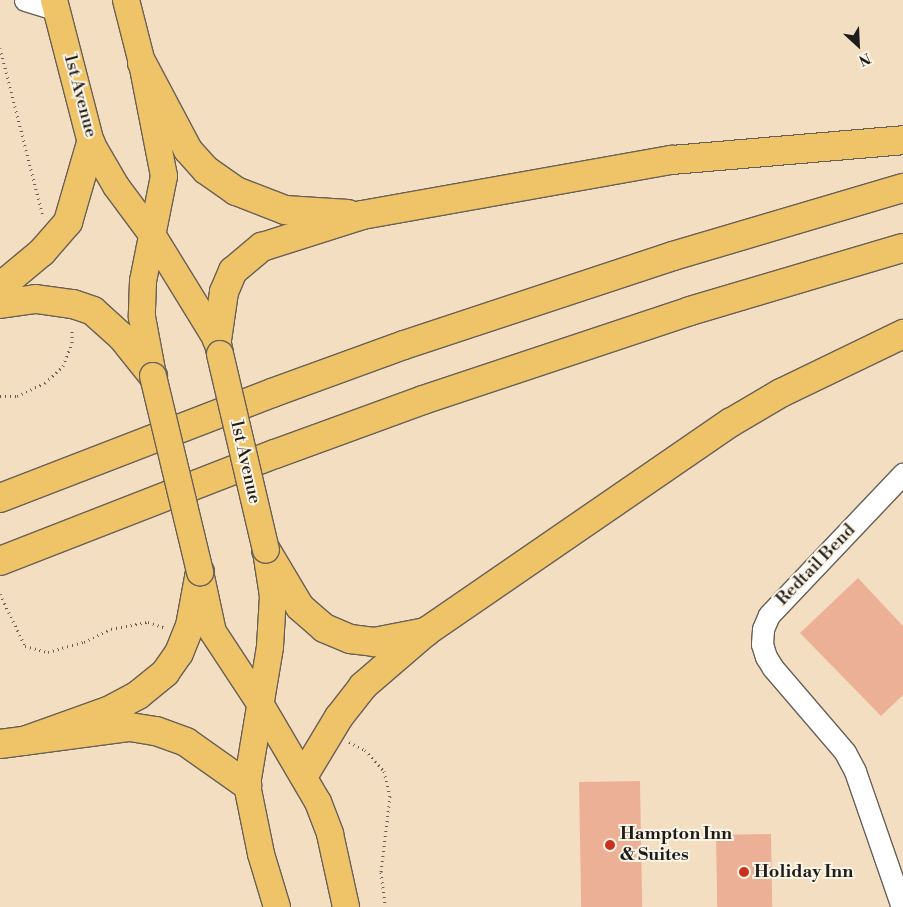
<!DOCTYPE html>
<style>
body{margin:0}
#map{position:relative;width:903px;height:907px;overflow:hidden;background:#f4dec2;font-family:"Libre Bodoni",serif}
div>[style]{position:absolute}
.building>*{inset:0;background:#ecb096;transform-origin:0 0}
.path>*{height:3px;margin-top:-1.5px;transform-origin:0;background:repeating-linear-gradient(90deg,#686056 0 1px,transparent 0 5px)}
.roads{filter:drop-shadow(1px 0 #686056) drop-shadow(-1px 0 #686056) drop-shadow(0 1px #686056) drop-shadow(0 -1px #686056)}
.minor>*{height:21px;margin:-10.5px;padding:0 10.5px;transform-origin:10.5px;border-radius:10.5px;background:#fff}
.major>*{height:26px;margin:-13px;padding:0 13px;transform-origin:13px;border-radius:13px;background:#efc469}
.highway>*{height:28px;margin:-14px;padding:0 14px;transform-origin:14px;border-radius:14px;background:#efc469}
.bridges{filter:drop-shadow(1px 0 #686056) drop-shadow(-1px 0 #686056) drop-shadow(0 1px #686056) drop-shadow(0 -1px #686056)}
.major-bridge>*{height:26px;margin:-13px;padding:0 13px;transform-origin:13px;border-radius:13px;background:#efc469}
.dots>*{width:14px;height:14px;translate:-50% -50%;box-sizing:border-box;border:2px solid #fcf5e5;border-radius:50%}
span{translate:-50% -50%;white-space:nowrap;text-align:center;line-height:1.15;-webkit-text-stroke:4px #fcf5e5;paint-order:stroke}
.street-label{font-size:18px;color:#1c1c1c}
.poi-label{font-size:18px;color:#1c1c1c;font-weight:700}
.left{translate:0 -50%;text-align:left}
.north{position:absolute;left:833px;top:20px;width:50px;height:50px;-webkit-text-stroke:4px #fcf5e5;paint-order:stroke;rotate:155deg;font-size:14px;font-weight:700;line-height:20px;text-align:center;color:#1c1c1c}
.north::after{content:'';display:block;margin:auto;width:18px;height:22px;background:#1c1c1c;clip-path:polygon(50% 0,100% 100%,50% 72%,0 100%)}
</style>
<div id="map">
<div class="building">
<div style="clip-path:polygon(858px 578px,903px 626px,903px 695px,881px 716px,800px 633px)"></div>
<div style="left:640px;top:781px;width:126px;height:61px;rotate:89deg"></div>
<div style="left:771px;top:834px;width:73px;height:55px;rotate:89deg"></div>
</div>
<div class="path">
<div style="left:0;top:48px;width:174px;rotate:75.7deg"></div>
<div style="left:0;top:396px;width:17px"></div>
<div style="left:17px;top:396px;width:31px;rotate:-25deg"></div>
<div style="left:45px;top:383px;width:25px;rotate:-43deg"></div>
<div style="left:63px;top:366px;width:25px;rotate:-69deg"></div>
<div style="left:72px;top:343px;width:15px;rotate:-90deg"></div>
<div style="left:0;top:594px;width:58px;rotate:64.3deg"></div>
<div style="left:25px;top:646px;width:24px;rotate:15deg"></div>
<div style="left:48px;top:652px;width:37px;rotate:-16deg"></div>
<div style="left:84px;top:642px;width:30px;rotate:-26deg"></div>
<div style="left:111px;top:629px;width:38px;rotate:-11deg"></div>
<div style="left:148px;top:622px;width:18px;rotate:19deg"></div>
<div style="left:349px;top:742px;width:18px;rotate:27deg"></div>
<div style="left:365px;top:750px;width:28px;rotate:48deg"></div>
<div style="left:384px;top:771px;width:26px;rotate:77deg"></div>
<div style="left:390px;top:796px;width:77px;rotate:96.8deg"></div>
<div style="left:381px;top:872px;width:35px;rotate:83deg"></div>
</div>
<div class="roads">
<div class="minor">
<div style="left:25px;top:0;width:34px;rotate:17deg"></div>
<div style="left:902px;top:907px;width:144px;rotate:-109.1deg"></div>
<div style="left:855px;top:771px;width:21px;rotate:-118deg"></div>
<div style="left:845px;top:752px;width:111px;rotate:-130.6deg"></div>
<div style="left:773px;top:668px;width:13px;rotate:-122deg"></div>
<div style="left:766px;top:657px;width:14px;rotate:-107deg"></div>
<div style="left:762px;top:644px;width:15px;rotate:-86deg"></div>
<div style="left:763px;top:629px;width:15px;rotate:-67deg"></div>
<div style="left:769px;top:615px;width:195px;rotate:-46.5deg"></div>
</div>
<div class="major">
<div style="left:54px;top:0;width:148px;rotate:75.5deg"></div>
<div style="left:91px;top:143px;width:50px;rotate:59.8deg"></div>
<div style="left:116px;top:186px;width:62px;rotate:53.5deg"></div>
<div style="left:153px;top:236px;width:122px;rotate:58.4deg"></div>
<div style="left:217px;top:340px;width:13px;rotate:77deg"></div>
<div style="left:126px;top:0;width:65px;rotate:75.7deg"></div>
<div style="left:142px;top:63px;width:115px;rotate:79deg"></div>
<div style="left:164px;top:176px;width:107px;rotate:101.3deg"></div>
<div style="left:143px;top:281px;width:36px;rotate:92deg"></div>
<div style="left:142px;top:317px;width:60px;rotate:79.4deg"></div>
<div style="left:266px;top:551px;width:46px;rotate:81.2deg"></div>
<div style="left:273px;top:596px;width:51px;rotate:93.4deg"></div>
<div style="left:270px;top:647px;width:140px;rotate:99.5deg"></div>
<div style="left:247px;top:785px;width:70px;rotate:78.5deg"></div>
<div style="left:261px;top:854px;width:55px;rotate:73.2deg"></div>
<div style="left:200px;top:572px;width:61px;rotate:77.8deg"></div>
<div style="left:213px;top:632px;width:87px;rotate:56.7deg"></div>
<div style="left:261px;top:705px;width:113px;rotate:59.6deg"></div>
<div style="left:318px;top:802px;width:34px;rotate:69deg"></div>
<div style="left:330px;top:834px;width:75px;rotate:77.6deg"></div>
</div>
<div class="highway">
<div style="left:142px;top:63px;width:98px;rotate:62.1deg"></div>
<div style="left:188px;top:150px;width:27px;rotate:48deg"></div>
<div style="left:206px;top:170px;width:37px;rotate:35deg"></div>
<div style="left:236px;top:191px;width:53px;rotate:21.2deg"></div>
<div style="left:285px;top:210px;width:63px;rotate:3.6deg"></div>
<div style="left:0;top:287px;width:55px;rotate:-39.8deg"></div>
<div style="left:42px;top:252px;width:40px;rotate:-49deg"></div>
<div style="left:68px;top:222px;width:82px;rotate:-73.8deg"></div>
<div style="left:0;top:304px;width:36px;rotate:-8deg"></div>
<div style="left:36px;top:299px;width:37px;rotate:8deg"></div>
<div style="left:73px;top:304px;width:21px;rotate:19deg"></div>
<div style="left:93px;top:311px;width:39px;rotate:42deg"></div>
<div style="left:122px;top:337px;width:50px;rotate:51.5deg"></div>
<div style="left:217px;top:340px;width:49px;rotate:-81.7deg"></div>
<div style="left:224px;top:292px;width:23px;rotate:-67deg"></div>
<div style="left:233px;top:271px;width:38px;rotate:-40deg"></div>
<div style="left:262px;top:247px;width:105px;rotate:-17.7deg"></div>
<div style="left:362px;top:215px;width:315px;rotate:-10.1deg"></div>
<div style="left:672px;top:160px;width:232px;rotate:-4.9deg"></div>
<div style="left:0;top:498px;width:292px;rotate:-21.1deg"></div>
<div style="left:272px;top:393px;width:140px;rotate:-20deg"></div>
<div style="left:404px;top:345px;width:283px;rotate:-18.3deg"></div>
<div style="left:673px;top:256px;width:240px;rotate:-16.5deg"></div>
<div style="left:266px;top:550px;width:66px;rotate:59.2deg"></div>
<div style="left:300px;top:607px;width:32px;rotate:41deg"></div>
<div style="left:324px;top:628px;width:28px;rotate:23deg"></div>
<div style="left:350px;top:639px;width:24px;rotate:7deg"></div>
<div style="left:374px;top:642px;width:53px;rotate:-10.9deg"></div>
<div style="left:0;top:561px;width:295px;rotate:-21.3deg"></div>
<div style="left:275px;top:454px;width:158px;rotate:-20deg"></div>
<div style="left:423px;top:400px;width:281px;rotate:-18.4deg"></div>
<div style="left:690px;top:311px;width:222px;rotate:-16.5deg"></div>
<div style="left:24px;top:741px;width:89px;rotate:-19.7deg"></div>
<div style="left:108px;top:711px;width:34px;rotate:-28deg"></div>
<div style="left:138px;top:695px;width:35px;rotate:-39deg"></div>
<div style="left:165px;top:673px;width:24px;rotate:-55deg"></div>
<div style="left:179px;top:653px;width:29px;rotate:-68deg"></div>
<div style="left:190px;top:626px;width:55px;rotate:-79.5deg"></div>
<div style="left:0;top:744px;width:131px;rotate:-7.5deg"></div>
<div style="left:130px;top:727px;width:26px;rotate:9deg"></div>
<div style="left:156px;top:731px;width:32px;rotate:20deg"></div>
<div style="left:186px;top:742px;width:75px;rotate:35.2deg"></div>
<div style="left:304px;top:775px;width:68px;rotate:-58.9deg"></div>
<div style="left:339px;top:717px;width:39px;rotate:-52deg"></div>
<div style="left:363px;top:686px;width:84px;rotate:-40.7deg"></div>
<div style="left:427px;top:631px;width:368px;rotate:-34.5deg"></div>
<div style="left:730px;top:423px;width:59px;rotate:-30.5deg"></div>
<div style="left:781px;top:393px;width:136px;rotate:-25.8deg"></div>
</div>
</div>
<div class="bridges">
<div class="major-bridge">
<div style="left:220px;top:354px;width:201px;rotate:76.8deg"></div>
<div style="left:153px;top:376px;width:202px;rotate:76.5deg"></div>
</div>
</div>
<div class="dots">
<div style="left:610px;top:845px;background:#c8321e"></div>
<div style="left:744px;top:872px;background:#c8321e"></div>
</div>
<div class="street-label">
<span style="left:80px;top:96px;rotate:75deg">1st Avenue</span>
<span style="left:245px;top:462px;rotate:77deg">1st Avenue</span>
<span style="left:816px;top:565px;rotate:-46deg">Redtail Bend</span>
</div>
<div class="poi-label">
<span class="left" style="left:620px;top:845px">Hampton Inn<br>&amp; Suites</span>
<span class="left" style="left:754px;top:872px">Holiday Inn</span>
</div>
<div class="north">N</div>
</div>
